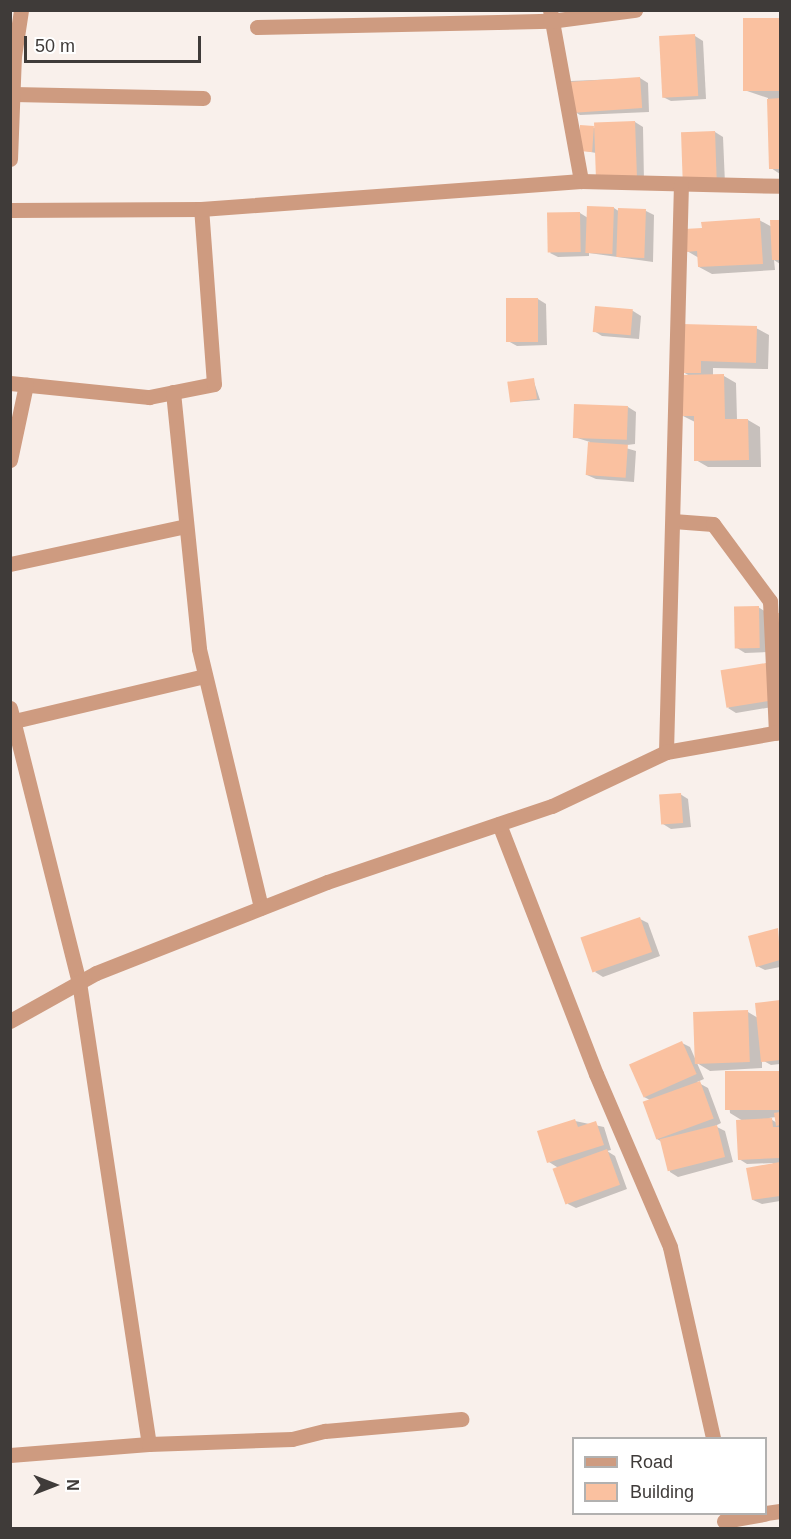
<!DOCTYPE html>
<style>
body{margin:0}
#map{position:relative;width:791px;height:1539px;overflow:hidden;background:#f9f0eb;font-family:Helvetica,sans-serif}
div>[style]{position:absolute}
.shadow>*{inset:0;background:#0003}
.building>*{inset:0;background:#fac1a0;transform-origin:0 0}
.minor>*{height:15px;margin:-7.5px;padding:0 7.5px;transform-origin:7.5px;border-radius:7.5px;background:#ce9b80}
span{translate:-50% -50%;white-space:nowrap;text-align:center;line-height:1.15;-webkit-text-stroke:6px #fff;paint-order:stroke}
.frame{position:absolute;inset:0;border:12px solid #3f3b39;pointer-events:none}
.legend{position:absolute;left:572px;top:1437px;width:195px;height:78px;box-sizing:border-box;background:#fff;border:2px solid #b2b1b0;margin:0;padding:8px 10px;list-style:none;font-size:18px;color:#3f3b39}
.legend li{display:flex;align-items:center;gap:12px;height:30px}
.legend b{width:30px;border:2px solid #b2b1b0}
.north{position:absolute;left:24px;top:1455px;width:60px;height:60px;-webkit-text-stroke:4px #fff;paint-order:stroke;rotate:90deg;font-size:16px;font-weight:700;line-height:24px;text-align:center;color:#3f3b39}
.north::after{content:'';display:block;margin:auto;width:21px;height:27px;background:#3f3b39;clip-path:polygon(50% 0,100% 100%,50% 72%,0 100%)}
.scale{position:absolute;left:24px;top:36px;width:177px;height:27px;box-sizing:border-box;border:3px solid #3f3b39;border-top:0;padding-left:8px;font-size:18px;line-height:21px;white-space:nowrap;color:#3f3b39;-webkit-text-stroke:4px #fff;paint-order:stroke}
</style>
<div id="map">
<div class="shadow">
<div style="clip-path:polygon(780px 19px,780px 174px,771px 168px,768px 98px,747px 91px,744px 21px)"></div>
<div style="clip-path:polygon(695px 36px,703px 41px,706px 99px,671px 101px,663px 97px)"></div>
<div style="clip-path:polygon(640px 78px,648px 83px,649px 112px,580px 115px,572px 110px,571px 81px)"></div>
<div style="clip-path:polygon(635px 122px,643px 127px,644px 182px,596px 153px,580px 150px,593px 128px)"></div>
<div style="clip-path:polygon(715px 132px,723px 137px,725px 184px,692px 186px,682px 134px)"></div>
<div style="clip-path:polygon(614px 208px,620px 212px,646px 211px,654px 215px,653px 262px,589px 253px,589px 256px,558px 257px,550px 253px,580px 213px,588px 218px)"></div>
<div style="clip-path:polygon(759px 220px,772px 227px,772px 222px,780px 221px,780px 264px,774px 260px,775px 270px,712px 274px,699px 267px,699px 258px,687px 251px,703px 229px)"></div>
<div style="clip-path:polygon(538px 299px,546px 304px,547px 345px,517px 346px,508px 341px)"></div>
<div style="clip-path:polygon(596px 307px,633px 311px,641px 316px,639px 339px,602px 336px,594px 331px)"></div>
<div style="clip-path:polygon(756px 328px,769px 335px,768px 369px,713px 368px,713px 376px,724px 376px,736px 383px,737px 420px,748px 420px,760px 427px,761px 467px,708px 467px,696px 460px,695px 422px,681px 415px,690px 376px,683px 372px)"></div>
<div style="clip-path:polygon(533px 379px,540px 400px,511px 402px)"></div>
<div style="clip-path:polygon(628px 407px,636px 412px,635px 444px,619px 446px,636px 451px,634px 482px,596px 479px,587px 475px,590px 442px,574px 437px)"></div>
<div style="clip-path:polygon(758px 607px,766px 612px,768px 652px,745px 653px,737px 648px)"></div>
<div style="clip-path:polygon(780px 664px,780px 710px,778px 706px,736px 713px,728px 708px)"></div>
<div style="clip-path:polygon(680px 794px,688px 799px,691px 827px,671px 829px,663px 824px)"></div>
<div style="clip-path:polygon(640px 919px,648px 923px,660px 956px,603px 977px,595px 972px)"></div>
<div style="clip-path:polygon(778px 929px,780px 967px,765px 970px,757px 966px)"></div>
<div style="clip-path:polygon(780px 1002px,780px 1064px,771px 1065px,762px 1060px,762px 1068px,710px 1071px,697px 1063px,704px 1079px,697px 1082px,708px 1088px,721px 1123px,715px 1126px,725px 1131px,733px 1162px,678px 1177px,670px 1172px,662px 1142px,657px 1139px,652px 1101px,644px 1097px,682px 1043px,690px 1047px,697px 1063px,748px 1012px,758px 1018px,757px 1004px)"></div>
<div style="clip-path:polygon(evenodd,780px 1073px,780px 1201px,762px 1204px,753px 1200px,773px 1163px,747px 1164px,739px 1159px,743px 1121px,730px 1113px,727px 1077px,780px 1073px,776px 1117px,777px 1123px,769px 1118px,776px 1117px)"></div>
<div style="clip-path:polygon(575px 1121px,604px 1127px,611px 1150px,607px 1151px,615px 1156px,627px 1189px,576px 1208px,568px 1204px,560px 1169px,549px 1162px)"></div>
</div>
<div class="building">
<div style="left:780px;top:18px;width:73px;height:37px;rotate:90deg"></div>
<div style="left:695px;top:34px;width:62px;height:36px;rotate:87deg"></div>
<div style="left:640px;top:77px;width:31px;height:71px;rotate:86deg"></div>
<div style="clip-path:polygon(780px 98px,780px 169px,769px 169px,767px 99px)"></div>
<div style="left:635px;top:121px;width:57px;height:41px;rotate:88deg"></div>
<div style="left:580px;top:125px;width:14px;height:26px;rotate:4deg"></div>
<div style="left:715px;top:131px;width:50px;height:34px;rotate:88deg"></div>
<div style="left:587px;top:206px;width:27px;height:47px;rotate:2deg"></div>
<div style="left:618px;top:208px;width:28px;height:49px;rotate:2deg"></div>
<div style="left:580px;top:212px;width:40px;height:33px;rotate:89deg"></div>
<div style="clip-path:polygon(760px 218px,763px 264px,698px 267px,697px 251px,686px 252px,684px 229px,702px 228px,701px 222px)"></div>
<div style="clip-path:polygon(770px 220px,780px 220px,780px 260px,772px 260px)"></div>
<div style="left:506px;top:298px;width:32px;height:44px"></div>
<div style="left:595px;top:306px;width:38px;height:26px;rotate:5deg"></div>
<div style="clip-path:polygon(682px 324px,757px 326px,756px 363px,701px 361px,701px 373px,681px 373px)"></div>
<div style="clip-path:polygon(724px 374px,725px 419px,748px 419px,749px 460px,694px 461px,694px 416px,679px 416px,679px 375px)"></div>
<div style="left:534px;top:378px;width:21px;height:27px;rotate:82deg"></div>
<div style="left:574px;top:404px;width:54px;height:34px;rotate:2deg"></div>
<div style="left:588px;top:442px;width:40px;height:33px;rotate:4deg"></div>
<div style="left:759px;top:606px;width:42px;height:25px;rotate:89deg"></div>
<div style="left:778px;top:613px;width:2px;height:25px"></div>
<div style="left:766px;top:663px;width:38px;height:46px;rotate:81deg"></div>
<div style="left:681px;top:793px;width:30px;height:22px;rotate:86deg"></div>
<div style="left:640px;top:917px;width:37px;height:63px;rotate:71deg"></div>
<div style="clip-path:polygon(778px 928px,780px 960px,756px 967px,748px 936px)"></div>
<div style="clip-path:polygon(780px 1000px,780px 1060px,761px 1062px,755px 1003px)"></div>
<div style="left:748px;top:1010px;width:52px;height:55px;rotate:88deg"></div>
<div style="left:682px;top:1041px;width:36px;height:58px;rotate:66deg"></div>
<div style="left:780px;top:1071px;width:39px;height:55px;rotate:90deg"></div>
<div style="left:700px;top:1081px;width:40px;height:61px;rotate:70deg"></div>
<div style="clip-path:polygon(780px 1112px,780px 1125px,776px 1126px,774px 1113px)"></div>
<div style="clip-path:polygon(772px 1118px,773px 1127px,780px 1127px,780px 1158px,738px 1160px,736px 1120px)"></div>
<div style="clip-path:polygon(575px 1119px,578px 1127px,596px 1121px,604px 1145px,547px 1163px,537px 1131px)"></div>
<div style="left:717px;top:1125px;width:33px;height:59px;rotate:76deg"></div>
<div style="left:607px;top:1149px;width:38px;height:58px;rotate:70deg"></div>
<div style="clip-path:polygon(780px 1162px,780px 1196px,752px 1200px,746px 1168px)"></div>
</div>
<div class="minor">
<div style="left:550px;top:10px;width:174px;rotate:79.7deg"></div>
<div style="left:257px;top:27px;width:293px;rotate:-1.2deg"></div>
<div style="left:550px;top:21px;width:86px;rotate:-7.4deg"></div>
<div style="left:13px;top:94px;width:190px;rotate:1.2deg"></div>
<div style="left:10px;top:159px;width:103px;rotate:-87.8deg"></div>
<div style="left:14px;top:56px;width:47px;rotate:-81.3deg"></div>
<div style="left:10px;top:210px;width:191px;rotate:-0.3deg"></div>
<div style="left:10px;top:383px;width:140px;rotate:5.8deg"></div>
<div style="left:149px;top:397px;width:66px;rotate:-11.3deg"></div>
<div style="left:214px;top:384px;width:175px;rotate:-94.2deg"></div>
<div style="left:201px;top:209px;width:381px;rotate:-4.2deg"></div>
<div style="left:581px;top:181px;width:199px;rotate:1.4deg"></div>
<div style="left:173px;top:392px;width:258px;rotate:84.2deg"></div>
<div style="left:199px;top:649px;width:266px;rotate:76.5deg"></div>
<div style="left:10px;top:460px;width:77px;rotate:-78deg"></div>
<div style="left:673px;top:521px;width:40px;rotate:4.3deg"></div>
<div style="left:713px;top:524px;width:96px;rotate:53.5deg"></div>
<div style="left:770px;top:601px;width:132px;rotate:87.4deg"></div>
<div style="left:10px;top:564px;width:180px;rotate:-12.2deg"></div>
<div style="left:10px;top:708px;width:283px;rotate:75.9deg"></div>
<div style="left:79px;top:982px;width:467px;rotate:81.4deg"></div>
<div style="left:10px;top:722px;width:200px;rotate:-13.3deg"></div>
<div style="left:666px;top:752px;width:568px;rotate:-88.49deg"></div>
<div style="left:499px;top:824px;width:268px;rotate:68.8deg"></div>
<div style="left:596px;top:1074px;width:188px;rotate:66.8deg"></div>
<div style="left:670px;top:1247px;width:196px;rotate:77.3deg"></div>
<div style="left:10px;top:1021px;width:98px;rotate:-29.2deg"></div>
<div style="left:96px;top:973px;width:248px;rotate:-21.5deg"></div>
<div style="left:327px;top:882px;width:237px;rotate:-18.7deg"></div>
<div style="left:552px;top:806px;width:126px;rotate:-25.3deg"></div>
<div style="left:666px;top:752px;width:116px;rotate:-10deg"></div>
<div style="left:10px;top:1455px;width:139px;rotate:-4.5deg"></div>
<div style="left:149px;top:1444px;width:143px;rotate:-2deg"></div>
<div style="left:292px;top:1439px;width:34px;rotate:-14deg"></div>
<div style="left:325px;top:1431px;width:137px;rotate:-5deg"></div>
<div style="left:766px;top:1513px;width:14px;rotate:-8deg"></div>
<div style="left:724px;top:1521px;width:41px;rotate:-9.9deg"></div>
</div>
<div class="frame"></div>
<ul class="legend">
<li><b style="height:8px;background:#ce9b80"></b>Road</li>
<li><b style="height:16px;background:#fac1a0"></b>Building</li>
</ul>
<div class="north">N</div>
<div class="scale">50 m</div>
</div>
